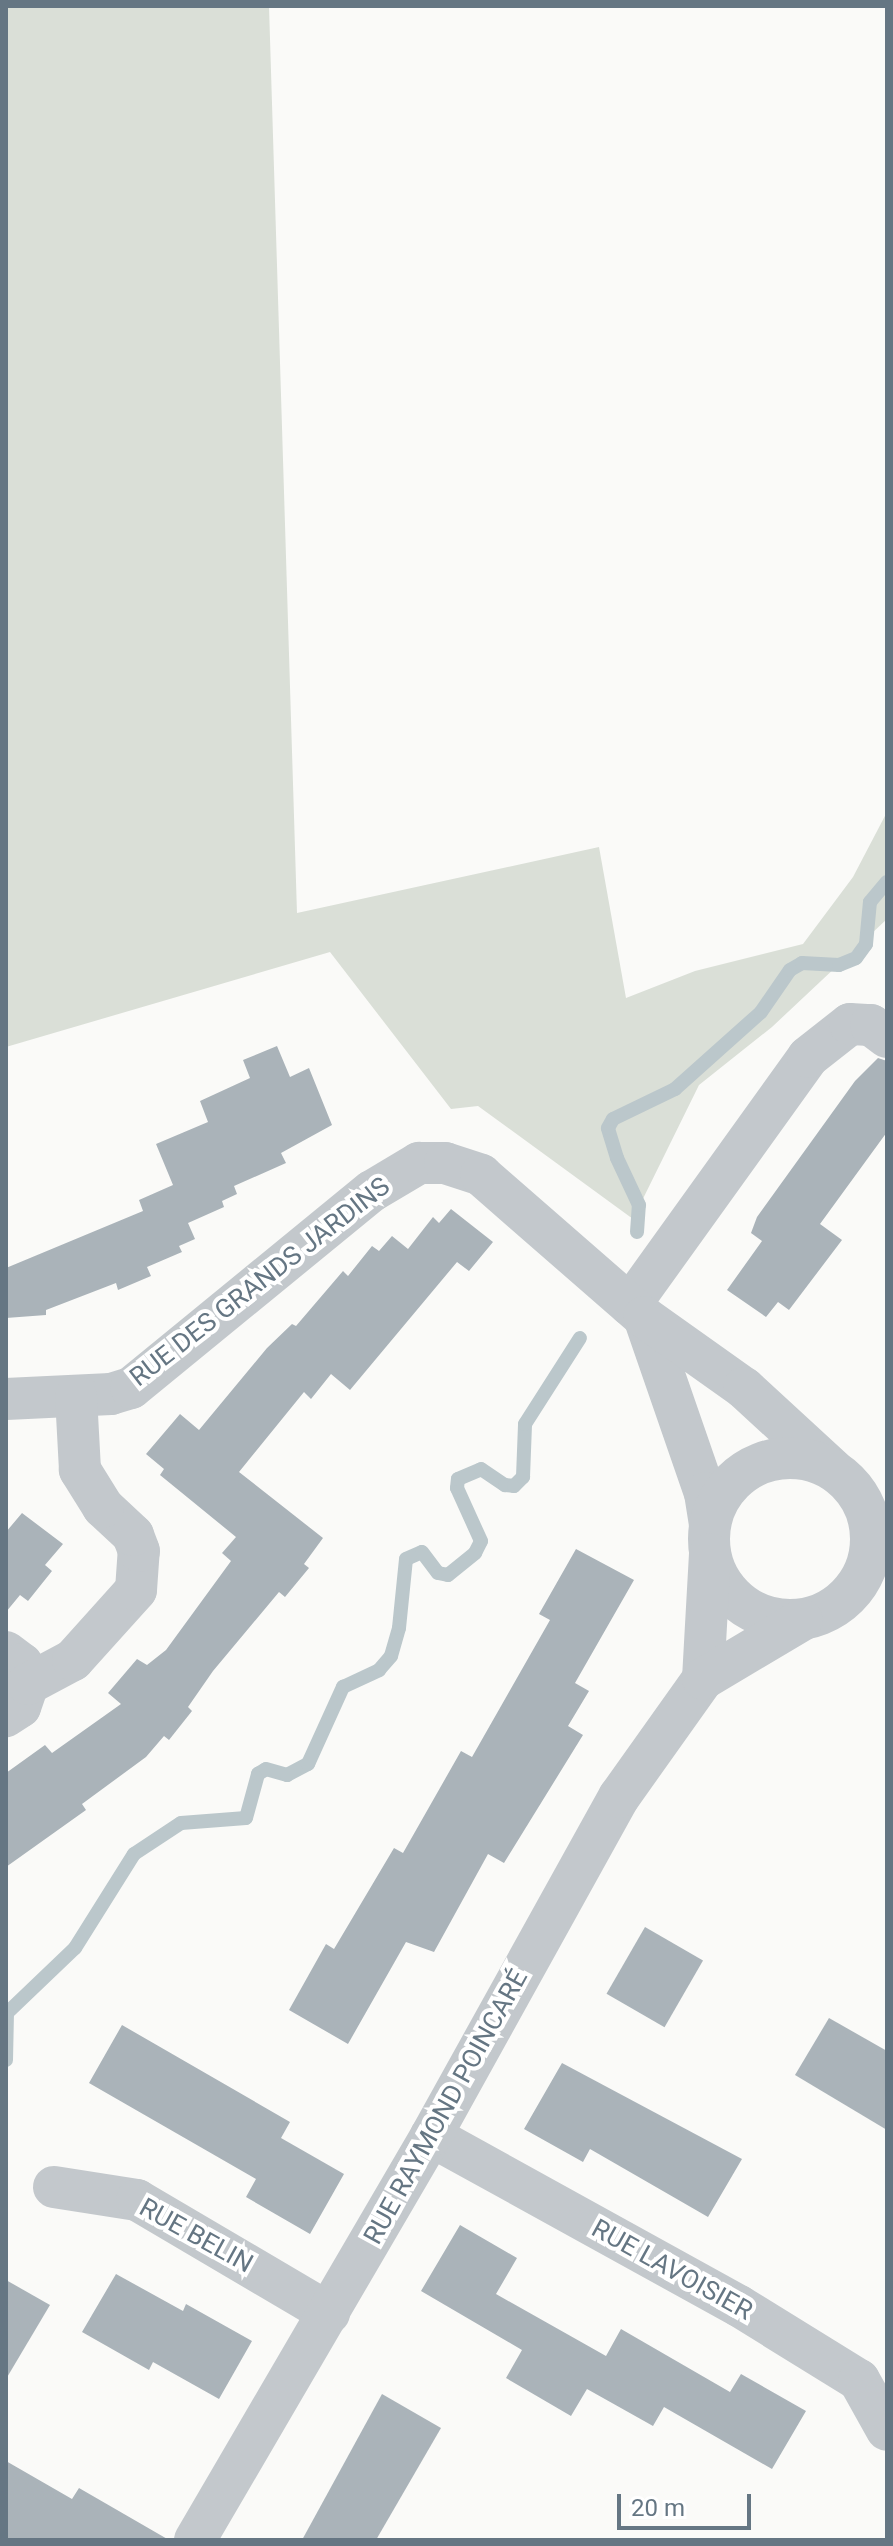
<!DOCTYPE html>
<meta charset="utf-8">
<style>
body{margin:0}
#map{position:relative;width:893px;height:2546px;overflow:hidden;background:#fafaf8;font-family:Roboto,sans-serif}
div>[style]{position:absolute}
.green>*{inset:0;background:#dadfd7}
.stream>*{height:14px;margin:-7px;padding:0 7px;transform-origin:7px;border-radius:7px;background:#bbc7cb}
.building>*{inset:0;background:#aab3b9;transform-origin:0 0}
.street>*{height:42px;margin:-21px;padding:0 21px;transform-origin:21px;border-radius:21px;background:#c3c8cc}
.street>.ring{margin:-21px;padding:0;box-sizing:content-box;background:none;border:42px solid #c3c8cc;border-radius:50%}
span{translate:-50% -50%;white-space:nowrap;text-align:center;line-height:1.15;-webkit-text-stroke:8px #fff;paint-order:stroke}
.street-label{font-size:26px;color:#657683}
.frame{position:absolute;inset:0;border:8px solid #657683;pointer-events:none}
.scale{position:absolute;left:617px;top:2494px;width:134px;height:36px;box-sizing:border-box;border:4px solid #657683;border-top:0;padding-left:10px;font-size:24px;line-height:28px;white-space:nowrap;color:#657683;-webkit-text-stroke:6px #fff;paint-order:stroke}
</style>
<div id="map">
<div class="green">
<div style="clip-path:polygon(6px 6px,269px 6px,297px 913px,599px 847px,626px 998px,695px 971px,803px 944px,853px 877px,887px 812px,887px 919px,772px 1027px,699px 1085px,633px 1219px,478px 1106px,451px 1109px,330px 952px,6px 1047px)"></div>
</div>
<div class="stream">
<div style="left:637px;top:1232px;width:27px;rotate:-86deg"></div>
<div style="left:639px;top:1205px;width:52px;rotate:-115.1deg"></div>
<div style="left:617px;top:1158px;width:31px;rotate:-107deg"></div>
<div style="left:608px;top:1128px;width:10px;rotate:-61deg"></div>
<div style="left:613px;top:1119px;width:69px;rotate:-25.8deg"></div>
<div style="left:675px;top:1089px;width:115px;rotate:-41.8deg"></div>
<div style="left:761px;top:1012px;width:51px;rotate:-55.4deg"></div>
<div style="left:790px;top:970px;width:14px;rotate:-30deg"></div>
<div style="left:802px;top:963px;width:37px;rotate:3deg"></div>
<div style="left:839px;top:965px;width:18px;rotate:-22deg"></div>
<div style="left:856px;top:958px;width:17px;rotate:-54deg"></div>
<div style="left:866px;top:944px;width:42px;rotate:-84.6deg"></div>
<div style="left:870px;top:902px;width:26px;rotate:-50deg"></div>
<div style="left:6px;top:2060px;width:47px;rotate:-88.8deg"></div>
<div style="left:7px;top:2013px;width:94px;rotate:-43.7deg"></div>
<div style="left:75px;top:1948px;width:111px;rotate:-57.9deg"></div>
<div style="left:134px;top:1854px;width:56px;rotate:-33.4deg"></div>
<div style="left:181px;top:1823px;width:65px;rotate:-4.4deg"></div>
<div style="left:246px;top:1818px;width:46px;rotate:-74.7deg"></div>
<div style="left:258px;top:1774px;width:9px;rotate:-32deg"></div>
<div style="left:266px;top:1769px;width:22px;rotate:16deg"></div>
<div style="left:287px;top:1775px;width:24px;rotate:-28deg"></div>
<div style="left:308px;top:1764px;width:85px;rotate:-65.6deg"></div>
<div style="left:343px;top:1687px;width:40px;rotate:-25deg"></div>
<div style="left:379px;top:1670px;width:18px;rotate:-49deg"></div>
<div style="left:391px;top:1656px;width:29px;rotate:-74deg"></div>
<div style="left:399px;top:1628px;width:69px;rotate:-84.2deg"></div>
<div style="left:406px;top:1559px;width:17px;rotate:-24deg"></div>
<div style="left:422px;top:1552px;width:26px;rotate:53deg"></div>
<div style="left:438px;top:1573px;width:10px;rotate:11deg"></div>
<div style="left:448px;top:1575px;width:35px;rotate:-39deg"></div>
<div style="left:475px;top:1553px;width:13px;rotate:-63deg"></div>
<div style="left:481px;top:1541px;width:58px;rotate:-114.4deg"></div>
<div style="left:457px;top:1488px;width:9px;rotate:-84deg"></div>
<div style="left:458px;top:1479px;width:25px;rotate:-23deg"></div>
<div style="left:481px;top:1469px;width:29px;rotate:34deg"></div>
<div style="left:505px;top:1485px;width:9px;rotate:6deg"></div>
<div style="left:514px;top:1486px;width:13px;rotate:-45deg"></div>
<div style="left:523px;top:1477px;width:53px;rotate:-87.8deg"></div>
<div style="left:525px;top:1424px;width:102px;rotate:-57.4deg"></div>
</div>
<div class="building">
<div style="clip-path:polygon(277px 1046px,290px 1077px,309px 1068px,332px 1125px,281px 1153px,286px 1163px,234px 1186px,237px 1194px,222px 1201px,224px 1207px,188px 1223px,195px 1239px,179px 1246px,182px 1252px,147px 1267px,151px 1276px,118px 1290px,116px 1283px,46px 1310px,46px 1315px,6px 1318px,6px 1268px,143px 1211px,139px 1200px,173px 1185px,156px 1144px,208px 1122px,200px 1101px,250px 1078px,243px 1060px)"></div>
<div style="clip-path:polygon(878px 1058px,887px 1061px,887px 1132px,820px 1224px,842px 1240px,789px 1310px,778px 1302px,766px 1317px,727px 1290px,762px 1241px,751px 1233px,757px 1217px,855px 1081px)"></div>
<div style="clip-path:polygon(451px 1209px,493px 1242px,469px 1271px,457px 1262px,350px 1390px,331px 1374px,311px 1399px,304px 1392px,239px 1472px,323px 1538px,304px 1564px,309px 1568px,285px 1597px,279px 1592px,213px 1671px,188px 1707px,192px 1711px,169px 1740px,164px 1736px,146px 1757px,82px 1804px,86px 1810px,6px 1867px,6px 1773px,45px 1745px,52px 1753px,121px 1704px,108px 1693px,137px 1659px,147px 1665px,166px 1650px,231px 1561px,222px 1553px,236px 1537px,160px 1475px,164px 1469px,146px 1454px,180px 1414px,199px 1430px,267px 1348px,292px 1324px,296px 1326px,343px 1271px,348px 1276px,372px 1246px,379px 1251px,392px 1236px,408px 1249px,433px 1217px,439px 1223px)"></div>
<div style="clip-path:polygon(22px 1513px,63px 1544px,45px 1565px,52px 1571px,28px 1601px,20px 1595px,6px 1612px,6px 1532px)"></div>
<div style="clip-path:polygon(576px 1549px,634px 1580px,575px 1683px,589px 1691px,568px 1726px,583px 1735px,504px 1863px,488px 1854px,434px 1952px,406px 1942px,348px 2044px,289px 2010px,326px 1944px,334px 1949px,394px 1848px,403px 1853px,461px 1751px,472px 1757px,550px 1620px,539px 1614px)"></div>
<div style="left:645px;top:1927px;width:67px;height:77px;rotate:30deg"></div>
<div style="clip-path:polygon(829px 2018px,887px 2051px,887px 2130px,795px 2075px)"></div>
<div style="clip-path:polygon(122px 2025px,290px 2122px,281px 2138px,344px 2174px,310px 2234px,246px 2197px,256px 2179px,89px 2083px)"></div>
<div style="clip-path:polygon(562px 2063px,742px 2159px,708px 2217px,590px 2149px,583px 2162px,524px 2129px)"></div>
<div style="clip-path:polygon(460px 2225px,517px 2258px,496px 2294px,606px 2356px,621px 2329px,730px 2392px,741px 2374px,806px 2411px,772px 2469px,664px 2407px,653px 2426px,587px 2389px,571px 2416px,506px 2378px,522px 2350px,421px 2291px)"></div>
<div style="clip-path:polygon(116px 2274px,183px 2311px,186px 2304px,252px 2341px,219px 2399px,153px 2362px,149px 2370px,82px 2332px)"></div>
<div style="clip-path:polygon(6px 2280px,50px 2305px,6px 2379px)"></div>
<div style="clip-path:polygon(382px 2394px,441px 2428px,376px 2540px,302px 2540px)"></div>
<div style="clip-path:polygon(6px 2461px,72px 2499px,79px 2488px,169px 2540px,6px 2540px)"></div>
</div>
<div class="street">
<div style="left:630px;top:1305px;width:305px;rotate:-54.3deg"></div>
<div style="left:808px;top:1057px;width:53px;rotate:-38.2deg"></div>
<div style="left:850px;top:1024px;width:21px;rotate:3deg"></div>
<div style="left:871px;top:1025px;width:20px;rotate:37deg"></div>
<div style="left:644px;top:1317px;width:186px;rotate:70.9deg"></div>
<div style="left:705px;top:1493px;width:31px;rotate:81deg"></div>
<div style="left:6px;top:1399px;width:105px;rotate:-2.7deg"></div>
<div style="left:111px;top:1394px;width:21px;rotate:-17deg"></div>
<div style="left:131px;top:1388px;width:311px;rotate:-39.3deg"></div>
<div style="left:372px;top:1191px;width:55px;rotate:-30.8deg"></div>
<div style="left:419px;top:1163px;width:26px"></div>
<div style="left:445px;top:1163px;width:38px;rotate:18deg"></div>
<div style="left:481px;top:1175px;width:216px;rotate:41.1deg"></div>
<div style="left:644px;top:1317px;width:123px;rotate:35.4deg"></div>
<div style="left:744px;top:1388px;width:120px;rotate:42.6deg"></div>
<div class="ring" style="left:709px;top:1458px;width:120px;height:120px"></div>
<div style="left:6px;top:1652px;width:20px;rotate:37deg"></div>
<div style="left:22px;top:1664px;width:21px;rotate:73deg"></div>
<div style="left:28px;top:1684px;width:24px;rotate:109deg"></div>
<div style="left:20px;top:1707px;width:17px;rotate:147deg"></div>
<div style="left:703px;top:1679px;width:125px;rotate:-86.8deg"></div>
<div style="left:28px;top:1684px;width:51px;rotate:-28.1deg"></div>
<div style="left:73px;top:1660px;width:94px;rotate:-48deg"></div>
<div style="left:136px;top:1590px;width:39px;rotate:-86deg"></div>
<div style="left:139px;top:1551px;width:17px;rotate:-111deg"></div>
<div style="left:133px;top:1535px;width:41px;rotate:-137deg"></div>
<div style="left:103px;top:1507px;width:44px;rotate:-121.9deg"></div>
<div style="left:80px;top:1470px;width:74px;rotate:-93.1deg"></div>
<div style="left:431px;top:2136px;width:352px;rotate:28.9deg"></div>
<div style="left:739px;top:2306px;width:141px;rotate:31.7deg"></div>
<div style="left:859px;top:2380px;width:57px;rotate:60.8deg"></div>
<div style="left:54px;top:2187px;width:84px;rotate:8.9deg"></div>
<div style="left:137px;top:2200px;width:223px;rotate:30.5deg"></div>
<div style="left:195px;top:2540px;width:468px;rotate:-59.7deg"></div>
<div style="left:431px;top:2136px;width:388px;rotate:-61deg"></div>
<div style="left:619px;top:1797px;width:145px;rotate:-54.6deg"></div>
<div style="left:703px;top:1679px;width:115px;rotate:-30.8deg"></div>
</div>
<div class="street-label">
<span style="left:260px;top:1282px;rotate:-38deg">RUE DES GRANDS JARDINS</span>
<span style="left:446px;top:2107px;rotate:-61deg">RUE RAYMOND POINCARÉ</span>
<span style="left:196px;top:2236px;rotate:29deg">RUE BELIN</span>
<span style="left:672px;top:2270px;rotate:29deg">RUE LAVOISIER</span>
</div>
<div class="frame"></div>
<div class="scale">20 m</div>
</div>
